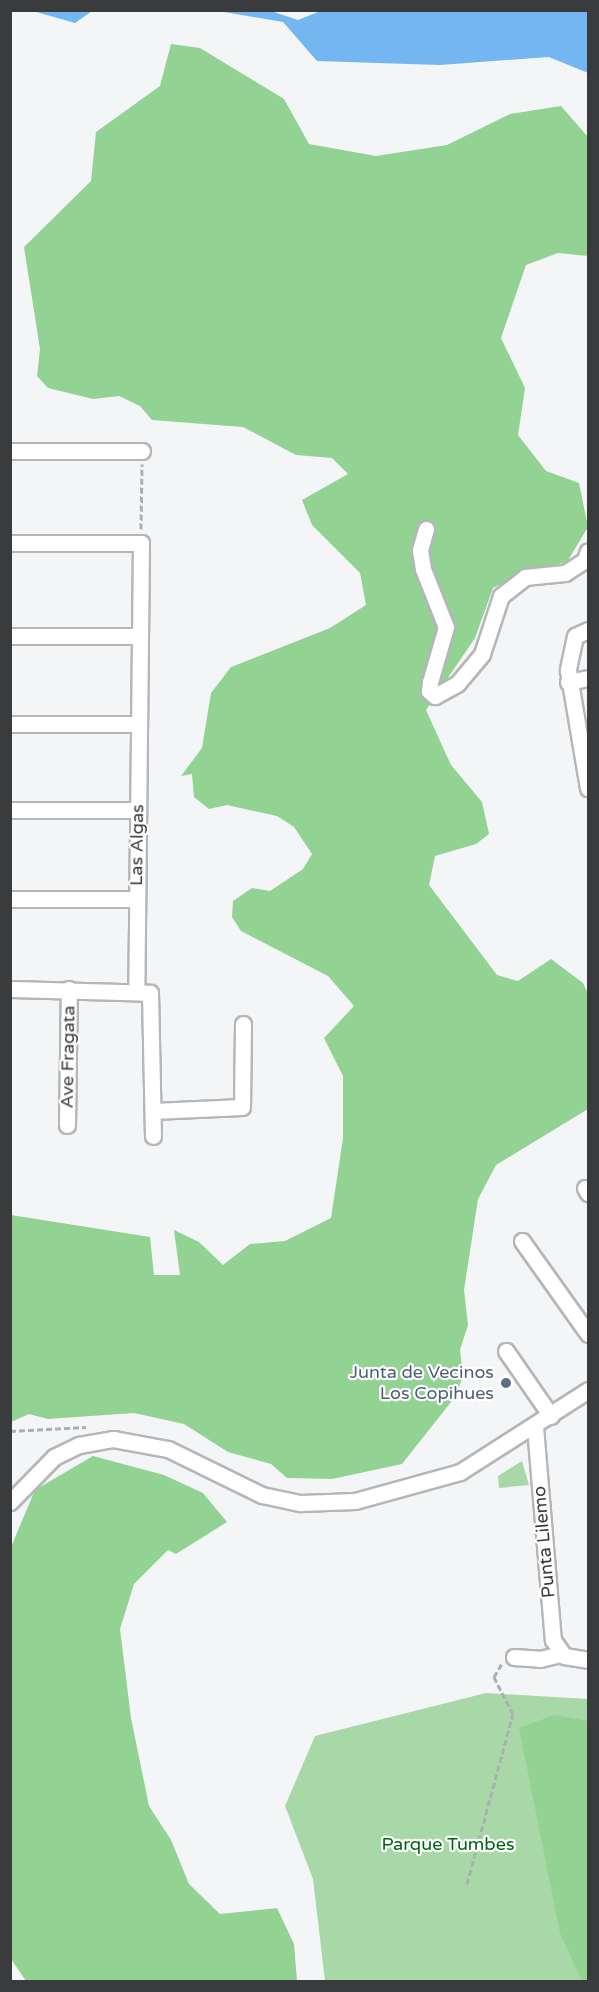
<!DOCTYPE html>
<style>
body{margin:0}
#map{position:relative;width:599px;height:1992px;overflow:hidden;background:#f3f5f7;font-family:"Varela Round",sans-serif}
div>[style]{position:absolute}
.green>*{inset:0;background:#a8d8a7}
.forest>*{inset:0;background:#92d292}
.water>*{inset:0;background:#73b6f2}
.path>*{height:3px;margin-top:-1.5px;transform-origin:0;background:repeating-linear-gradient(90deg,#adaeb0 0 6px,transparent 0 9px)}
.roads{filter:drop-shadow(2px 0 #b4b6b8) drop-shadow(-2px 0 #b4b6b8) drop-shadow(0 2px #b4b6b8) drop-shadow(0 -2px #b4b6b8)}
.minor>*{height:15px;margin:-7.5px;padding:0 7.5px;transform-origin:7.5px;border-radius:7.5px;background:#fff}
.dots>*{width:16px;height:16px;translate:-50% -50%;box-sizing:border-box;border:3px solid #fff;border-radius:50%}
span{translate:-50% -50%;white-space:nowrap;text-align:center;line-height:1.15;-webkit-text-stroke:4.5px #fff;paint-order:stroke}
.street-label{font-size:18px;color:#3a3b3c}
.service-label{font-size:18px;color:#4e5e75}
.right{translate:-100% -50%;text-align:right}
.park-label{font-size:18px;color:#006312}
.frame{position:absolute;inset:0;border:12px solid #3a3b3c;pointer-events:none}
</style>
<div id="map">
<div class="green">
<div style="clip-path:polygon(522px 1461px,529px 1485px,499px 1488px,498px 1476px)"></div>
<div style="clip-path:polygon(486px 1693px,588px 1699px,588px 1981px,325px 1981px,313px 1879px,285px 1806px,315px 1736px)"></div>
</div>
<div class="forest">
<div style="clip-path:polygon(171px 44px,200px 48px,284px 99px,309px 144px,376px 156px,447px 145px,510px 114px,561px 106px,588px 137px,588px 256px,558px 253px,526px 265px,501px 338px,525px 388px,518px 435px,546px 471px,579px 483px,588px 527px,567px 562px,523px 573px,493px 588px,475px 638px,426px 710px,451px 765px,482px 802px,489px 834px,476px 844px,435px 856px,429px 885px,497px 975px,518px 981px,551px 959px,583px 983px,588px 994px,588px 1109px,496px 1165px,478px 1199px,464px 1290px,468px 1325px,460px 1350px,463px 1376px,455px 1397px,402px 1464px,332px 1479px,287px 1478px,271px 1464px,228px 1452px,184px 1424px,134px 1413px,48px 1419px,29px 1414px,11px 1422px,11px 1215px,150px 1237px,154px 1275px,180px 1275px,174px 1230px,199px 1242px,223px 1265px,250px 1244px,285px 1241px,331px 1218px,343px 1138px,343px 1076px,324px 1038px,354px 1006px,328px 976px,241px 931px,232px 917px,233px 901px,252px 888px,270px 891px,303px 869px,312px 854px,294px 827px,277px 816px,227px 805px,209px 809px,194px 797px,192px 774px,181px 776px,202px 748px,211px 693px,231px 667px,330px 628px,366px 605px,360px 573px,312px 525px,302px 500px,348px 474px,332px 458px,296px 455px,243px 427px,152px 420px,140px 406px,119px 396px,93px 399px,48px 388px,37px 376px,40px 349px,24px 247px,91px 181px,96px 132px,160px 86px)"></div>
<div style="clip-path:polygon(93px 1456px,164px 1475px,203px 1493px,227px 1522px,176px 1554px,168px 1550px,134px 1584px,120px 1629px,131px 1718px,149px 1806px,171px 1840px,189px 1884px,220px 1914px,277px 1908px,294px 1944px,297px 1981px,26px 1981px,11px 1959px,11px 1547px,35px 1490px)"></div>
<div style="clip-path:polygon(554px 1715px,588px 1721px,588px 1981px,582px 1981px,560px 1933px,519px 1728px)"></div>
</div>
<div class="water">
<div style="clip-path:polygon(323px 10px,588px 11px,588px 73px,549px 57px,440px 65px,317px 61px,283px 22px,218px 11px,271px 11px,298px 20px)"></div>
<div style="clip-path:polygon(33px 11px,33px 10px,92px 11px,75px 23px)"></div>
</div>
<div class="path">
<div style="left:141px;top:529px;width:65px;rotate:-89.1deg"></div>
<div style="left:10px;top:1431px;width:76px;rotate:-3deg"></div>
<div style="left:467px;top:1884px;width:176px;rotate:-74.9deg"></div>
<div style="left:513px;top:1714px;width:42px;rotate:-117.2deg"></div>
<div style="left:494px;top:1677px;width:16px;rotate:-60deg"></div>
</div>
<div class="roads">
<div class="minor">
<div style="left:10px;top:451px;width:132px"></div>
<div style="left:426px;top:529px;width:22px;rotate:106deg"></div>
<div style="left:420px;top:550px;width:19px;rotate:81deg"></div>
<div style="left:423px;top:569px;width:62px;rotate:68.4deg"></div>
<div style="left:446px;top:627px;width:57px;rotate:106.2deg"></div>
<div style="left:430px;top:682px;width:9px;rotate:96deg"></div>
<div style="left:429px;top:691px;width:8px;rotate:40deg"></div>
<div style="left:435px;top:696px;width:25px;rotate:-29deg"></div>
<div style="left:457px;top:684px;width:39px;rotate:-50deg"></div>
<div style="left:482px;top:654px;width:61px;rotate:-71.9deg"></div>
<div style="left:501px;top:596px;width:31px;rotate:-38deg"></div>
<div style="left:525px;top:577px;width:40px;rotate:-5.7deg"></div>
<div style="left:565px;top:573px;width:24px;rotate:-33deg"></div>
<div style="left:585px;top:560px;width:9px;rotate:-72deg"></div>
<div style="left:10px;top:543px;width:131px"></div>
<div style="left:141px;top:543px;width:446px;rotate:90.6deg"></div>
<div style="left:588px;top:630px;width:14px;rotate:155deg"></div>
<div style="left:575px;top:636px;width:35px;rotate:102deg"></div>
<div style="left:568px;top:670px;width:120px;rotate:80.4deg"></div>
<div style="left:10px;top:636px;width:130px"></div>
<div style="left:568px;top:682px;width:20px;rotate:-11deg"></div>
<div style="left:10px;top:724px;width:129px"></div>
<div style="left:10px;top:810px;width:128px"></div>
<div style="left:10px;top:899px;width:127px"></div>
<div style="left:10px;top:989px;width:140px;rotate:1.6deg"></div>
<div style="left:150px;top:993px;width:143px;rotate:88.8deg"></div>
<div style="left:153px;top:1111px;width:89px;rotate:-2.6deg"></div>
<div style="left:242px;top:1107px;width:83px;rotate:-89.3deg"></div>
<div style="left:67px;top:1125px;width:136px;rotate:-89.2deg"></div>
<div style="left:585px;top:1188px;width:6px;rotate:59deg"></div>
<div style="left:522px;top:1241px;width:114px;rotate:54.6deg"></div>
<div style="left:506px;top:1351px;width:79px;rotate:55.3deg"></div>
<div style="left:535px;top:1427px;width:214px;rotate:85.2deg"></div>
<div style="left:553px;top:1640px;width:19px;rotate:55deg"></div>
<div style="left:564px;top:1656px;width:24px;rotate:9deg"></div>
<div style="left:10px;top:1502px;width:63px;rotate:-45.6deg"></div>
<div style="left:54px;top:1457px;width:28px;rotate:-26deg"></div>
<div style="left:79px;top:1445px;width:35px;rotate:-10deg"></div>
<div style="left:113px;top:1439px;width:56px;rotate:10.3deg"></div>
<div style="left:168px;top:1449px;width:105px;rotate:26.1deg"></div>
<div style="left:262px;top:1495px;width:40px;rotate:12deg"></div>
<div style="left:301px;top:1503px;width:54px;rotate:-2.1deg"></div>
<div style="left:355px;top:1501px;width:109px;rotate:-15.4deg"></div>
<div style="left:460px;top:1472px;width:152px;rotate:-32.6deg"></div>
<div style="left:514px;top:1657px;width:26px;rotate:4deg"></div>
<div style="left:540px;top:1659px;width:21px;rotate:-14deg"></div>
</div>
</div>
<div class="dots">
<div style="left:506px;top:1383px;background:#5c6f8a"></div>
</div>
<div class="street-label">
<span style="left:137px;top:845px;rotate:-89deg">Las Algas</span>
<span style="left:68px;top:1057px;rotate:-89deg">Ave Fragata</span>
<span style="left:544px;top:1542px;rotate:-95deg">Punta Lilemo</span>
</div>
<div class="service-label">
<span class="right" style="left:494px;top:1383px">Junta de Vecinos<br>Los Copihues</span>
</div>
<div class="park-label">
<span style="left:448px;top:1844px">Parque Tumbes</span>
</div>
<div class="frame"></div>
</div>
